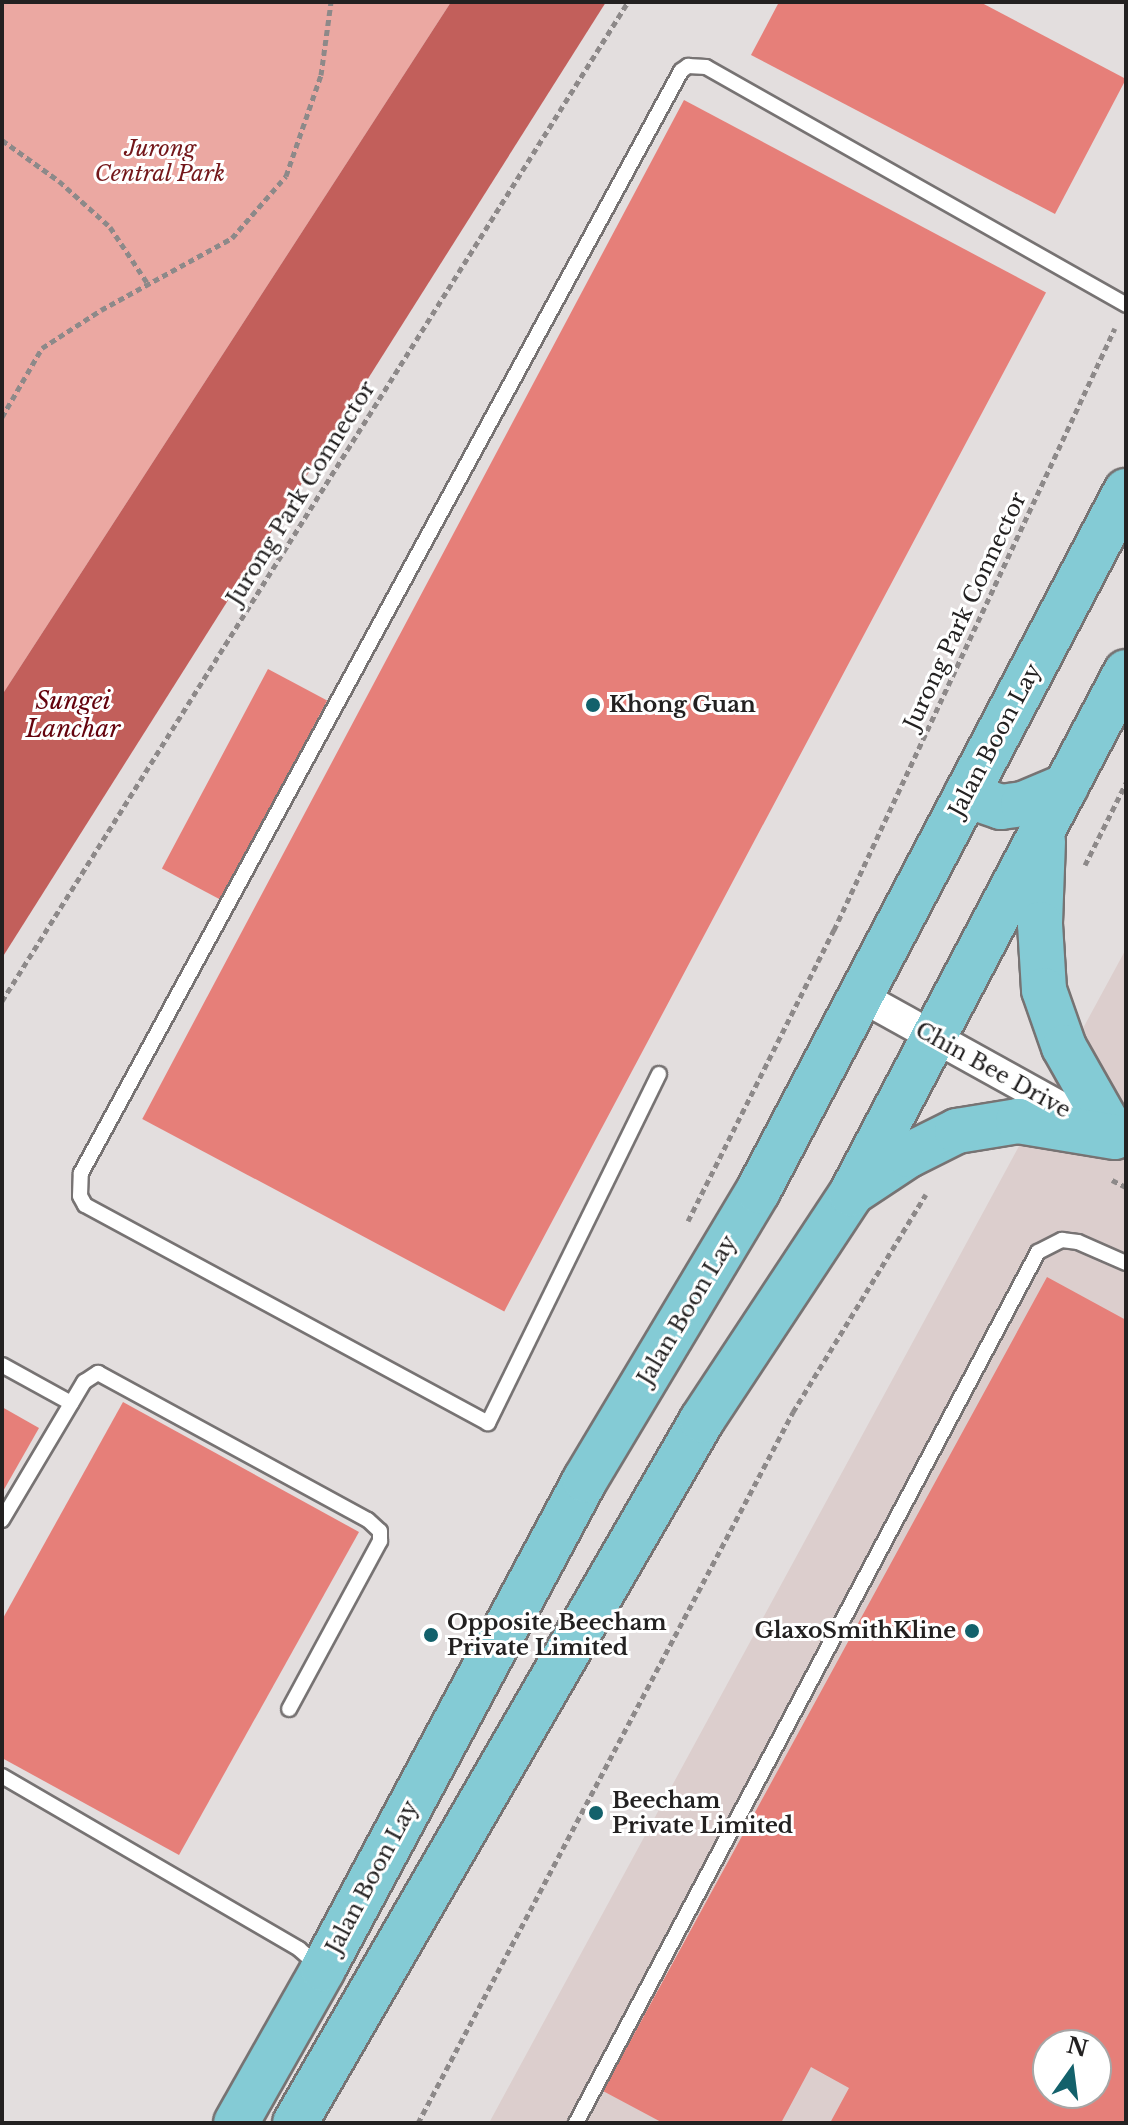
<!DOCTYPE html>
<style>
body{margin:0}
#map{position:relative;width:1128px;height:2125px;overflow:hidden;background:#e3dede;font-family:"Libre Baskerville",serif}
div>[style]{position:absolute}
.built>*{inset:0;background:#dccecd}
.green>*{inset:0;background:#eba8a2}
.water>*{inset:0;background:#c25f5b}
.building>*{inset:0;background:#e67f79;transform-origin:0 0}
.path>*{height:5px;margin-top:-2.5px;transform-origin:0;background:repeating-linear-gradient(90deg,#8d8989 0 6px,transparent 0 10px)}
.roads{filter:drop-shadow(2px 0 #777373) drop-shadow(-2px 0 #777373) drop-shadow(0 2px #777373) drop-shadow(0 -2px #777373)}
.service>*{height:14px;margin:-7px;padding:0 7px;transform-origin:7px;border-radius:7px;background:#fff}
.minor>*{height:30px;margin:-15px;padding:0 15px;transform-origin:15px;border-radius:15px;background:#fff}
.primary>*{height:44px;margin:-22px;padding:0 22px;transform-origin:22px;border-radius:22px;background:#84cbd5}
.dots>*{width:22px;height:22px;translate:-50% -50%;box-sizing:border-box;border:4px solid #fff;border-radius:50%}
span{translate:-50% -50%;white-space:nowrap;text-align:center;line-height:1.15;-webkit-text-stroke:6px #fff;paint-order:stroke}
.park-label{font-size:22px;color:#73171a;font-style:italic}
.street-label{font-size:22px;color:#232121}
.poi-label{font-size:22px;color:#232121;font-weight:700}
.left{translate:0 -50%;text-align:left}
.right{translate:-100% -50%;text-align:right}
.water-label{font-size:24px;color:#64030d;font-style:italic}
.frame{position:absolute;inset:0;border:4px solid #232121;pointer-events:none}
.north{position:absolute;left:1032px;top:2029px;width:80px;height:80px;box-sizing:border-box;background:#fff;border:2px solid #a7a6a6;border-radius:50%;rotate:14deg;font-size:22px;font-weight:700;line-height:32px;text-align:center;color:#232121}
.north::after{content:'';display:block;margin:auto;width:28px;height:36px;background:#13616b;clip-path:polygon(50% 0,100% 100%,50% 72%,0 100%)}
</style>
<div id="map">
<div class="built">
<div style="clip-path:polygon(evenodd,1126px 949px,1126px 2123px,489px 2123px,1126px 949px,1048px 2045px,1096px 2045px,1096px 2093px,1048px 2093px,1048px 2045px)"></div>
</div>
<div class="green">
<div style="clip-path:polygon(2px 2px,451px 2px,2px 695px)"></div>
</div>
<div class="water">
<div style="clip-path:polygon(451px 2px,606px 2px,2px 958px,2px 695px)"></div>
</div>
<div class="building">
<div style="clip-path:polygon(779px 2px,980px 2px,1126px 79px,1055px 214px,751px 55px)"></div>
<div style="left:684px;top:100px;width:410px;height:1154px;rotate:28deg"></div>
<div style="left:268px;top:669px;width:67px;height:226px;rotate:28deg"></div>
<div style="clip-path:polygon(evenodd,1047px 1277px,1126px 1320px,1126px 2123px,830px 2123px,849px 2088px,811px 2067px,781px 2123px,663px 2123px,603px 2091px,1047px 1277px,1048px 2045px,1096px 2045px,1096px 2093px,1048px 2093px,1048px 2045px)"></div>
<div style="clip-path:polygon(123px 1402px,359px 1532px,179px 1855px,2px 1758px,2px 1620px)"></div>
<div style="clip-path:polygon(2px 1407px,39px 1428px,2px 1493px)"></div>
</div>
<div class="path">
<div style="left:2px;top:140px;width:70px;rotate:35.7deg"></div>
<div style="left:59px;top:181px;width:69px;rotate:42deg"></div>
<div style="left:110px;top:227px;width:69px;rotate:56.3deg"></div>
<div style="left:2px;top:417px;width:80px;rotate:-59.9deg"></div>
<div style="left:42px;top:348px;width:70px;rotate:-32.8deg"></div>
<div style="left:101px;top:310px;width:149px;rotate:-28.8deg"></div>
<div style="left:232px;top:238px;width:82px;rotate:-48.9deg"></div>
<div style="left:286px;top:176px;width:107px;rotate:-70.9deg"></div>
<div style="left:321px;top:75px;width:74px;rotate:-82.2deg"></div>
<div style="left:1085px;top:865px;width:92px;rotate:-63.4deg"></div>
<div style="left:2px;top:1001px;width:1179px;rotate:-57.93deg"></div>
<div style="left:1112px;top:1180px;width:16px;rotate:27deg"></div>
<div style="left:688px;top:1221px;width:326px;rotate:-63.4deg"></div>
<div style="left:834px;top:930px;width:664px;rotate:-64.98deg"></div>
<div style="left:418px;top:2123px;width:804px;rotate:-62.19deg"></div>
<div style="left:793px;top:1412px;width:255px;rotate:-58.6deg"></div>
</div>
<div class="roads">
<div class="service">
<div style="left:659px;top:1074px;width:389px;rotate:116.1deg"></div>
<div style="left:488px;top:1423px;width:458px;rotate:-151.6deg"></div>
<div style="left:85px;top:1205px;width:10px;rotate:-119deg"></div>
<div style="left:80px;top:1196px;width:23px;rotate:-88deg"></div>
<div style="left:81px;top:1173px;width:1255px;rotate:-61.43deg"></div>
<div style="left:681px;top:71px;width:9px;rotate:-36deg"></div>
<div style="left:688px;top:66px;width:18px;rotate:3deg"></div>
<div style="left:706px;top:67px;width:483px;rotate:29.5deg"></div>
<div style="left:2px;top:1365px;width:79px;rotate:28.8deg"></div>
<div style="left:2px;top:1520px;width:161px;rotate:-59.3deg"></div>
<div style="left:84px;top:1382px;width:17px;rotate:-33deg"></div>
<div style="left:98px;top:1373px;width:307px;rotate:28.6deg"></div>
<div style="left:368px;top:1520px;width:16px;rotate:43deg"></div>
<div style="left:380px;top:1531px;width:10px;rotate:90deg"></div>
<div style="left:380px;top:1541px;width:191px;rotate:118.4deg"></div>
<div style="left:2px;top:1776px;width:344px;rotate:30.2deg"></div>
<div style="left:299px;top:1949px;width:28px;rotate:41deg"></div>
<div style="left:576px;top:2123px;width:986px;rotate:-62.06deg"></div>
<div style="left:1038px;top:1252px;width:27px;rotate:-27deg"></div>
<div style="left:1062px;top:1240px;width:16px;rotate:7deg"></div>
<div style="left:1078px;top:1242px;width:52px;rotate:23.6deg"></div>
</div>
<div class="minor">
<div style="left:860px;top:996px;width:266px;rotate:29deg"></div>
</div>
<div class="primary">
<div style="left:966px;top:795px;width:37px;rotate:19deg"></div>
<div style="left:1001px;top:807px;width:22px;rotate:-8deg"></div>
<div style="left:1023px;top:804px;width:47px;rotate:-22.7deg"></div>
<div style="left:1043px;top:841px;width:83px;rotate:92.1deg"></div>
<div style="left:1040px;top:924px;width:66px;rotate:86.5deg"></div>
<div style="left:1044px;top:990px;width:60px;rotate:70.7deg"></div>
<div style="left:1064px;top:1047px;width:103px;rotate:60.5deg"></div>
<div style="left:853px;top:1192px;width:67px;rotate:-33.5deg"></div>
<div style="left:909px;top:1155px;width:54px;rotate:-26.6deg"></div>
<div style="left:957px;top:1131px;width:62px;rotate:-9.3deg"></div>
<div style="left:1018px;top:1121px;width:98px;rotate:9.4deg"></div>
<div style="left:236px;top:2123px;width:177px;rotate:-60.5deg"></div>
<div style="left:323px;top:1969px;width:555px;rotate:-61.82deg"></div>
<div style="left:585px;top:1480px;width:337px;rotate:-59.1deg"></div>
<div style="left:758px;top:1191px;width:791px;rotate:-62.27deg"></div>
<div style="left:295px;top:2123px;width:812px;rotate:-59.93deg"></div>
<div style="left:702px;top:1420px;width:271px;rotate:-56.6deg"></div>
<div style="left:851px;top:1194px;width:590px;rotate:-62.22deg"></div>
</div>
</div>
<div class="dots">
<div style="left:593px;top:705px;background:#13616b"></div>
<div style="left:972px;top:1631px;background:#13616b"></div>
<div style="left:431px;top:1635px;background:#13616b"></div>
<div style="left:596px;top:1813px;background:#13616b"></div>
</div>
<div class="park-label">
<span style="left:160px;top:161px">Jurong<br>Central Park</span>
</div>
<div class="street-label">
<span style="left:301px;top:493px;rotate:-58deg">Jurong Park Connector</span>
<span style="left:965px;top:611px;rotate:-65deg">Jurong Park Connector</span>
<span style="left:995px;top:740px;rotate:-62deg">Jalan Boon Lay</span>
<span style="left:993px;top:1070px;rotate:29deg">Chin Bee Drive</span>
<span style="left:687px;top:1310px;rotate:-59deg">Jalan Boon Lay</span>
<span style="left:372px;top:1877px;rotate:-62deg">Jalan Boon Lay</span>
</div>
<div class="poi-label">
<span class="left" style="left:609px;top:705px">Khong Guan</span>
<span class="left" style="left:447px;top:1635px">Opposite Beecham<br>Private Limited</span>
<span class="right" style="left:956px;top:1631px">GlaxoSmithKline</span>
<span class="left" style="left:612px;top:1813px">Beecham<br>Private Limited</span>
</div>
<div class="water-label">
<span style="left:73px;top:715px">Sungei<br>Lanchar</span>
</div>
<div class="frame"></div>
<div class="north">N</div>
</div>
